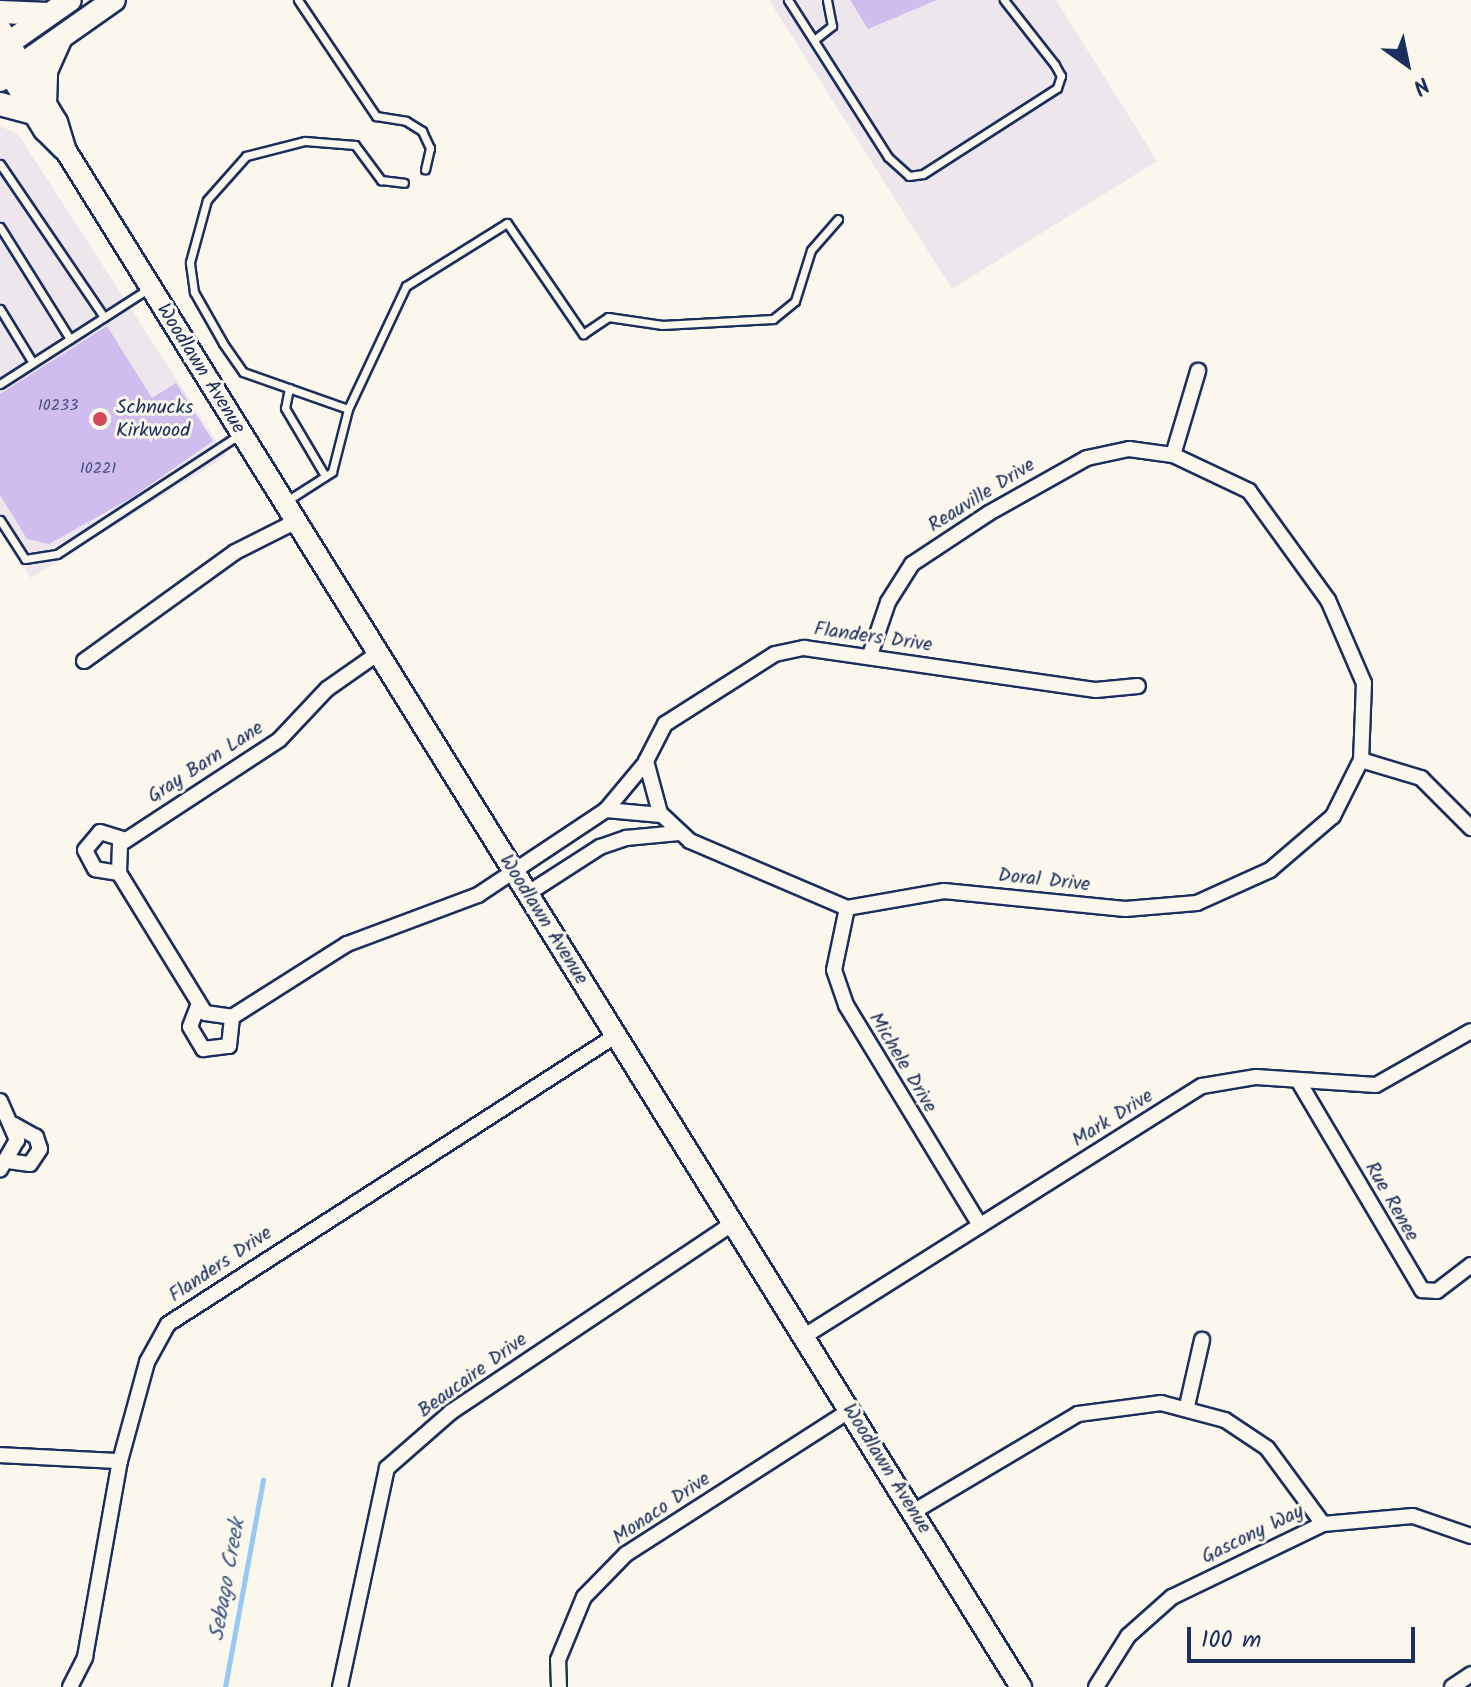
<!DOCTYPE html>
<style>
body{margin:0}
#map{position:relative;width:1471px;height:1687px;overflow:hidden;background:#fbf7ec;font-family:Kalam,sans-serif}
div>[style]{position:absolute}
.built>*{inset:0;background:#eee6ed}
.stream>*{height:5px;margin:-2.5px;padding:0 2.5px;transform-origin:2.5px;border-radius:2.5px;background:#97c9f4}
.building>*{inset:0;background:#d0bdee}
.roads{filter:drop-shadow(2px 0 #1b2f5e) drop-shadow(-2px 0 #1b2f5e) drop-shadow(0 2px #1b2f5e) drop-shadow(0 -2px #1b2f5e)}
.lane>*{height:7px;margin:-3.5px;padding:0 3.5px;transform-origin:3.5px;border-radius:3.5px;background:#fbf7ec}
.street>*{height:14px;margin:-7px;padding:0 7px;transform-origin:7px;border-radius:7px;background:#fbf7ec}
.secondary>*{height:20px;margin:-10px;padding:0 10px;transform-origin:10px;border-radius:10px;background:#fbf7ec}
.primary>*{height:22px;margin:-11px;padding:0 11px;transform-origin:11px;border-radius:11px;background:#fbf7ec}
.dots>*{width:22px;height:22px;translate:-50% -50%;box-sizing:border-box;border:4px solid #fbf7ec;border-radius:50%}
span{translate:-50% -50%;white-space:nowrap;text-align:center;line-height:1.15;-webkit-text-stroke:6px #fbf7ec;paint-order:stroke}
.number-label{font-size:16px;color:#485282}
.number-label span{-webkit-text-stroke-width:0}
.street-label{font-size:20px;color:#1b2f5e}
.poi-label{font-size:20px;color:#1b2f5e}
.left{translate:0 -50%;text-align:left}
.water-label{font-size:22px;color:#3a5684;font-style:italic}
.north{position:absolute;left:1367px;top:24px;width:80px;height:80px;-webkit-text-stroke:6px #fbf7ec;paint-order:stroke;rotate:147deg;font-size:22px;font-weight:700;line-height:32px;text-align:center;color:#1b2f5e}
.north::after{content:'';display:block;margin:auto;width:28px;height:36px;background:#1b2f5e;clip-path:polygon(50% 0,100% 100%,50% 72%,0 100%)}
.scale{position:absolute;left:1187px;top:1627px;width:228px;height:36px;box-sizing:border-box;border:4px solid #1b2f5e;border-top:0;padding-left:10px;font-size:24px;line-height:28px;white-space:nowrap;color:#1b2f5e;-webkit-text-stroke:6px #fbf7ec;paint-order:stroke}
</style>
<div id="map">
<div class="built">
<div style="clip-path:polygon(769px 0,1056px 0,1157px 161px,952px 289px)"></div>
<div style="clip-path:polygon(0 126px,18px 134px,226px 456px,31px 578px,0 529px)"></div>
</div>
<div class="stream">
<div style="left:225px;top:1687px;width:211px;rotate:-79.6deg"></div>
</div>
<div class="building">
<div style="clip-path:polygon(850px 0,937px 0,868px 29px)"></div>
<div style="clip-path:polygon(107px 326px,152px 398px,176px 383px,213px 441px,131px 498px,49px 544px,27px 539px,0 495px,0 394px)"></div>
</div>
<div class="roads">
<div class="lane">
<div style="left:298px;top:0;width:140px;rotate:56.1deg"></div>
<div style="left:376px;top:116px;width:30px;rotate:9deg"></div>
<div style="left:406px;top:121px;width:19px;rotate:32deg"></div>
<div style="left:422px;top:131px;width:19px;rotate:65deg"></div>
<div style="left:430px;top:148px;width:22px;rotate:103deg"></div>
<div style="left:788px;top:0;width:186px;rotate:57.5deg"></div>
<div style="left:888px;top:157px;width:28px;rotate:42deg"></div>
<div style="left:909px;top:176px;width:14px;rotate:-8deg"></div>
<div style="left:923px;top:174px;width:159px;rotate:-32.7deg"></div>
<div style="left:1057px;top:88px;width:13px;rotate:-72deg"></div>
<div style="left:1061px;top:76px;width:13px;rotate:-119deg"></div>
<div style="left:1055px;top:65px;width:83px;rotate:-128.1deg"></div>
<div style="left:814px;top:40px;width:23px;rotate:-38deg"></div>
<div style="left:832px;top:26px;width:26px;rotate:-101deg"></div>
<div style="left:0;top:164px;width:185px;rotate:55.8deg"></div>
<div style="left:0;top:227px;width:132px;rotate:58deg"></div>
<div style="left:0;top:309px;width:63px;rotate:58.6deg"></div>
<div style="left:0;top:384px;width:176px;rotate:-32.7deg"></div>
<div style="left:289px;top:388px;width:20px;rotate:101deg"></div>
<div style="left:285px;top:408px;width:79px;rotate:59.5deg"></div>
<div style="left:348px;top:409px;width:136px;rotate:-64.8deg"></div>
<div style="left:406px;top:286px;width:119px;rotate:-32deg"></div>
<div style="left:507px;top:223px;width:135px;rotate:55.6deg"></div>
<div style="left:583px;top:334px;width:30px;rotate:-34deg"></div>
<div style="left:608px;top:317px;width:55px;rotate:8.4deg"></div>
<div style="left:662px;top:325px;width:111px;rotate:-3.1deg"></div>
<div style="left:773px;top:319px;width:28px;rotate:-39deg"></div>
<div style="left:795px;top:301px;width:53px;rotate:-72.6deg"></div>
<div style="left:811px;top:250px;width:41px;rotate:-48.9deg"></div>
<div style="left:285px;top:502px;width:56px;rotate:-32.6deg"></div>
<div style="left:332px;top:472px;width:65px;rotate:-75.7deg"></div>
<div style="left:348px;top:409px;width:111px;rotate:-160.6deg"></div>
<div style="left:243px;top:372px;width:35px;rotate:-125deg"></div>
<div style="left:223px;top:343px;width:59px;rotate:-119.6deg"></div>
<div style="left:194px;top:292px;width:30px;rotate:-98deg"></div>
<div style="left:190px;top:262px;width:64px;rotate:-74.7deg"></div>
<div style="left:207px;top:200px;width:59px;rotate:-48.4deg"></div>
<div style="left:246px;top:156px;width:61px;rotate:-14.3deg"></div>
<div style="left:305px;top:141px;width:50px;rotate:4.6deg"></div>
<div style="left:355px;top:145px;width:44px;rotate:53.4deg"></div>
<div style="left:381px;top:180px;width:23px;rotate:7deg"></div>
<div style="left:0;top:520px;width:46px;rotate:57.3deg"></div>
<div style="left:25px;top:559px;width:32px;rotate:-9deg"></div>
<div style="left:57px;top:554px;width:217px;rotate:-33.2deg"></div>
</div>
<div class="street">
<div style="left:1173px;top:455px;width:88px;rotate:-73.4deg"></div>
<div style="left:377px;top:654px;width:61px;rotate:145deg"></div>
<div style="left:327px;top:689px;width:70px;rotate:133.3deg"></div>
<div style="left:279px;top:740px;width:190px;rotate:146.8deg"></div>
<div style="left:120px;top:844px;width:29px;rotate:92deg"></div>
<div style="left:119px;top:873px;width:164px;rotate:58.4deg"></div>
<div style="left:205px;top:1013px;width:27px;rotate:8deg"></div>
<div style="left:232px;top:1017px;width:136px;rotate:-32.4deg"></div>
<div style="left:347px;top:944px;width:140px;rotate:-20.5deg"></div>
<div style="left:478px;top:895px;width:154px;rotate:-33.6deg"></div>
<div style="left:606px;top:810px;width:62px;rotate:-50.2deg"></div>
<div style="left:870px;top:655px;width:56px;rotate:-71.2deg"></div>
<div style="left:888px;top:602px;width:45px;rotate:-57.7deg"></div>
<div style="left:912px;top:564px;width:92px;rotate:-33.5deg"></div>
<div style="left:989px;top:513px;width:112px;rotate:-29.3deg"></div>
<div style="left:1087px;top:458px;width:43px;rotate:-12.1deg"></div>
<div style="left:1129px;top:449px;width:44px;rotate:7.8deg"></div>
<div style="left:1173px;top:455px;width:84px;rotate:25.3deg"></div>
<div style="left:1249px;top:491px;width:135px;rotate:54.1deg"></div>
<div style="left:1328px;top:600px;width:90px;rotate:66.6deg"></div>
<div style="left:1364px;top:683px;width:77px;rotate:92.2deg"></div>
<div style="left:1361px;top:760px;width:63px;rotate:116.6deg"></div>
<div style="left:1333px;top:816px;width:83px;rotate:139.4deg"></div>
<div style="left:1270px;top:870px;width:80px;rotate:155.7deg"></div>
<div style="left:1197px;top:903px;width:72px;rotate:175.2deg"></div>
<div style="left:1125px;top:909px;width:182px;rotate:-174.3deg"></div>
<div style="left:944px;top:891px;width:98px;rotate:170.1deg"></div>
<div style="left:847px;top:908px;width:171px;rotate:-156.9deg"></div>
<div style="left:690px;top:841px;width:41px;rotate:-137deg"></div>
<div style="left:660px;top:813px;width:54px;rotate:-105.1deg"></div>
<div style="left:646px;top:761px;width:42px;rotate:-62.8deg"></div>
<div style="left:665px;top:724px;width:130px;rotate:-32.5deg"></div>
<div style="left:775px;top:654px;width:30px;rotate:-12deg"></div>
<div style="left:804px;top:648px;width:295px;rotate:8.2deg"></div>
<div style="left:1096px;top:690px;width:42px;rotate:-5.4deg"></div>
<div style="left:84px;top:661px;width:186px;rotate:-35.8deg"></div>
<div style="left:235px;top:552px;width:67px;rotate:-26.6deg"></div>
<div style="left:1361px;top:760px;width:63px;rotate:16.7deg"></div>
<div style="left:1421px;top:778px;width:71px;rotate:45deg"></div>
<div style="left:606px;top:810px;width:55px;rotate:5.2deg"></div>
<div style="left:119px;top:873px;width:24px;rotate:-171deg"></div>
<div style="left:95px;top:869px;width:21px;rotate:-118deg"></div>
<div style="left:85px;top:850px;width:23px;rotate:-50deg"></div>
<div style="left:100px;top:832px;width:27px;rotate:17deg"></div>
<div style="left:527px;top:894px;width:87px;rotate:-32.8deg"></div>
<div style="left:600px;top:847px;width:28px;rotate:-19deg"></div>
<div style="left:626px;top:838px;width:53px;rotate:-5.4deg"></div>
<div style="left:847px;top:908px;width:63px;rotate:101.8deg"></div>
<div style="left:834px;top:970px;width:37px;rotate:71deg"></div>
<div style="left:846px;top:1005px;width:258px;rotate:58.7deg"></div>
<div style="left:198px;top:1006px;width:22px;rotate:111deg"></div>
<div style="left:190px;top:1027px;width:26px;rotate:59deg"></div>
<div style="left:203px;top:1049px;width:26px;rotate:-7deg"></div>
<div style="left:229px;top:1046px;width:29px;rotate:-84deg"></div>
<div style="left:1299px;top:1082px;width:242px;rotate:59.4deg"></div>
<div style="left:1422px;top:1290px;width:15px;rotate:4deg"></div>
<div style="left:1437px;top:1291px;width:43px;rotate:-37.4deg"></div>
<div style="left:0;top:1101px;width:43px;rotate:66.4deg"></div>
<div style="left:17px;top:1140px;width:34px;rotate:120deg"></div>
<div style="left:8px;top:1161px;width:22px;rotate:8deg"></div>
<div style="left:30px;top:1164px;width:18px;rotate:-56deg"></div>
<div style="left:40px;top:1149px;width:13px;rotate:-108deg"></div>
<div style="left:36px;top:1137px;width:25px;rotate:-151deg"></div>
<div style="left:803px;top:1337px;width:471px;rotate:-32.2deg"></div>
<div style="left:1202px;top:1086px;width:55px;rotate:-9.5deg"></div>
<div style="left:1256px;top:1077px;width:120px;rotate:3.8deg"></div>
<div style="left:1376px;top:1085px;width:109px;rotate:-29.6deg"></div>
<div style="left:1187px;top:1406px;width:68px;rotate:-77.2deg"></div>
<div style="left:0;top:1455px;width:120px;rotate:2.9deg"></div>
<div style="left:913px;top:1512px;width:192px;rotate:-30.7deg"></div>
<div style="left:1078px;top:1414px;width:84px;rotate:-7.5deg"></div>
<div style="left:1161px;top:1403px;width:66px;rotate:14.9deg"></div>
<div style="left:1225px;top:1420px;width:50px;rotate:33.7deg"></div>
<div style="left:1267px;top:1448px;width:94px;rotate:53.6deg"></div>
<div style="left:70px;top:1687px;width:34px;rotate:-63deg"></div>
<div style="left:85px;top:1657px;width:199px;rotate:-79.9deg"></div>
<div style="left:120px;top:1461px;width:103px;rotate:-74.7deg"></div>
<div style="left:147px;top:1362px;width:43px;rotate:-61.1deg"></div>
<div style="left:168px;top:1324px;width:532px;rotate:-32.79deg"></div>
<div style="left:340px;top:1687px;width:224px;rotate:-77.9deg"></div>
<div style="left:387px;top:1468px;width:85px;rotate:-41.2deg"></div>
<div style="left:451px;top:1412px;width:338px;rotate:-33.8deg"></div>
<div style="left:559px;top:1687px;width:27px;rotate:-92deg"></div>
<div style="left:558px;top:1660px;width:68px;rotate:-67.6deg"></div>
<div style="left:584px;top:1597px;width:60px;rotate:-45.7deg"></div>
<div style="left:626px;top:1554px;width:265px;rotate:-32.7deg"></div>
<div style="left:1096px;top:1687px;width:60px;rotate:-57.9deg"></div>
<div style="left:1128px;top:1636px;width:59px;rotate:-41.6deg"></div>
<div style="left:1172px;top:1597px;width:168px;rotate:-25.8deg"></div>
<div style="left:1323px;top:1524px;width:90px;rotate:-5.1deg"></div>
<div style="left:1413px;top:1516px;width:61px;rotate:19deg"></div>
<div style="left:1452px;top:1687px;width:23px;rotate:-34deg"></div>
</div>
<div class="secondary">
<div style="left:0;top:28px;width:110px;rotate:58.8deg"></div>
<div style="left:57px;top:122px;width:30px;rotate:73deg"></div>
<div style="left:66px;top:151px;width:1809px;rotate:58.13deg"></div>
<div style="left:0;top:59px;width:84px;rotate:58.2deg"></div>
<div style="left:44px;top:130px;width:28px;rotate:45deg"></div>
</div>
<div class="primary">
<div style="left:0;top:12px;width:48px;rotate:2.4deg"></div>
<div style="left:0;top:49px;width:85px;rotate:-35deg"></div>
<div style="left:0;top:80px;width:139px;rotate:-35.1deg"></div>
<div style="left:0;top:104px;width:34px;rotate:15deg"></div>
<div style="left:45px;top:104px;width:33px;rotate:-88deg"></div>
<div style="left:46px;top:71px;width:34px;rotate:-66deg"></div>
</div>
</div>
<div class="dots">
<div style="left:100px;top:419px;background:#d1495b"></div>
</div>
<div class="number-label">
<span style="left:58px;top:406px">10233</span>
<span style="left:98px;top:469px">10221</span>
</div>
<div class="street-label">
<span style="left:200px;top:369px;rotate:58deg">Woodlawn Avenue</span>
<span style="left:982px;top:496px;rotate:-32deg">Reauville Drive</span>
<span style="left:873px;top:638px;rotate:8deg">Flanders Drive</span>
<span style="left:206px;top:763px;rotate:-33deg">Gray Barn Lane</span>
<span style="left:1044px;top:881px;rotate:6deg">Doral Drive</span>
<span style="left:543px;top:920px;rotate:58deg">Woodlawn Avenue</span>
<span style="left:902px;top:1063px;rotate:59deg">Michele Drive</span>
<span style="left:1113px;top:1119px;rotate:-32deg">Mark Drive</span>
<span style="left:1391px;top:1202px;rotate:60deg">Rue Renee</span>
<span style="left:221px;top:1265px;rotate:-34deg">Flanders Drive</span>
<span style="left:473px;top:1376px;rotate:-36deg">Beaucaire Drive</span>
<span style="left:886px;top:1469px;rotate:58deg">Woodlawn Avenue</span>
<span style="left:662px;top:1509px;rotate:-34deg">Monaco Drive</span>
<span style="left:1253px;top:1535px;rotate:-26deg">Gascony Way</span>
</div>
<div class="poi-label">
<span class="left" style="left:116px;top:420px">Schnucks<br>Kirkwood</span>
</div>
<div class="water-label">
<span style="left:228px;top:1580px;rotate:-80deg">Sebago Creek</span>
</div>
<div class="north">N</div>
<div class="scale">100 m</div>
</div>
